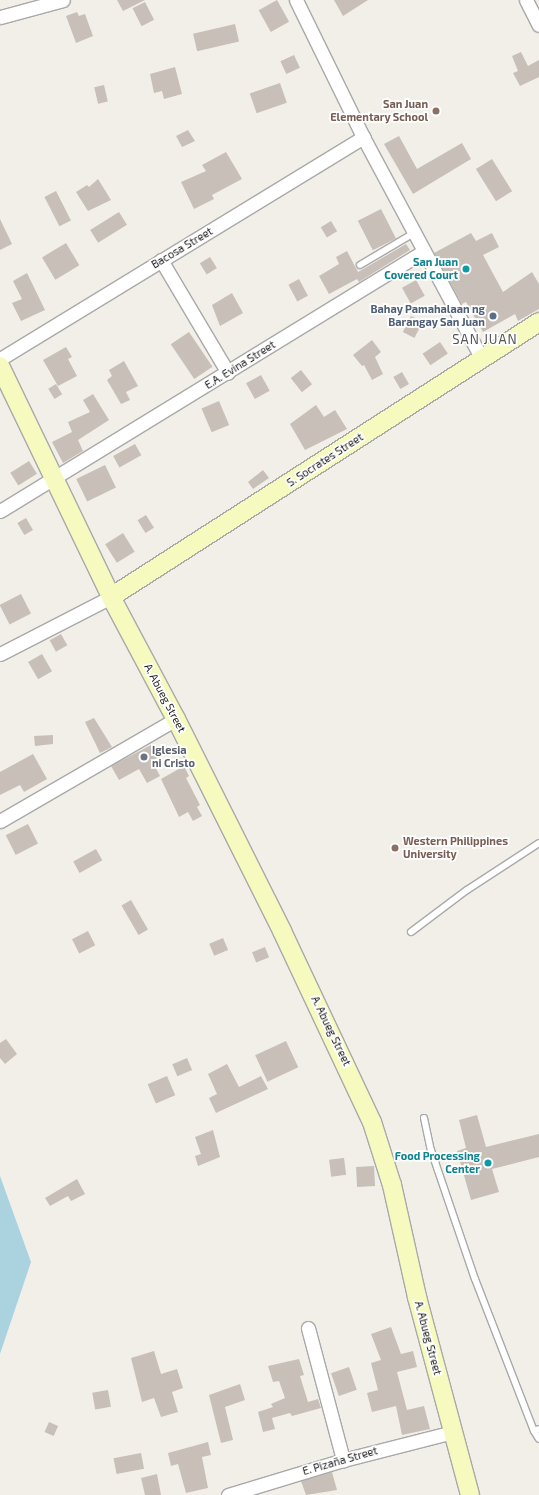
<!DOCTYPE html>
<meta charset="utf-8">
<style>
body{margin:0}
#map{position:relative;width:539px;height:1495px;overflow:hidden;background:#f2efe9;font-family:"Exo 2",sans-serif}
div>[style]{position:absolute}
.water>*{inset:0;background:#aad3df}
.building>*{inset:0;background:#c7bfb8;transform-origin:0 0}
.roads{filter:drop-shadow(1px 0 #a9a9a9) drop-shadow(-1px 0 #a9a9a9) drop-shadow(0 1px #a9a9a9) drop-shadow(0 -1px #a9a9a9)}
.lane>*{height:6px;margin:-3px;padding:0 3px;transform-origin:3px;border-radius:3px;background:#fff}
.street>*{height:13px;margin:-6.5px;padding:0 6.5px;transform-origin:6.5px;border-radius:6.5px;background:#fff}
.secondary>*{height:18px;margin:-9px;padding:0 9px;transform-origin:9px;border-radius:9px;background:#f7fabf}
.dots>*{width:11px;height:11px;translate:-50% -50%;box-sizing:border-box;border:2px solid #fff;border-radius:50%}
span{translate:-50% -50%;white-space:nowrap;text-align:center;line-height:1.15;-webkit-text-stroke:3.5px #fff;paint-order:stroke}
.education-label{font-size:11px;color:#785e54;font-weight:700}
.right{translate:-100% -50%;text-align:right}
.left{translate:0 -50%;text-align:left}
.street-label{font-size:11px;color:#222}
.culture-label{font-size:11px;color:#0d838f;font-weight:700}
.service-label{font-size:11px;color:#4e5e75;font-weight:700}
.worship-label{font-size:11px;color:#5b616d;font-weight:700}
.quarter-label{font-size:13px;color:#555;letter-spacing:1px}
</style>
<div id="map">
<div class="water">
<div style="clip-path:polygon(0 1176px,31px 1262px,0 1354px)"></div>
</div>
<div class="building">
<div style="clip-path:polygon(117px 0,145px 0,123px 11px)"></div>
<div style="left:277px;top:0;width:25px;height:21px;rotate:61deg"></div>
<div style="clip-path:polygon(334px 0,368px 0,343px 16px)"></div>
<div style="left:145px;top:2px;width:20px;height:14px;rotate:63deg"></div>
<div style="clip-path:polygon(77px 12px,79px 16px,85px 14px,93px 36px,76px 43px,66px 16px)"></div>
<div style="left:235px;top:24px;width:18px;height:43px;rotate:77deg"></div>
<div style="clip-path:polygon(521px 52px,528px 66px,539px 60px,539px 77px,520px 86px,513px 73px,518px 71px,512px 56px)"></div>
<div style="left:294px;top:55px;width:14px;height:15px;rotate:65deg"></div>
<div style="clip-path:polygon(175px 67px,182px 94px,164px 99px,162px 91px,154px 93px,150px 74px)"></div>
<div style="left:280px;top:83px;width:21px;height:32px;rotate:71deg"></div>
<div style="left:104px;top:85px;width:17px;height:10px;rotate:77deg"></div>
<div style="clip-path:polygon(188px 130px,195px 141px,182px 147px,176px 136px)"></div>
<div style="clip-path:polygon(399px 136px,417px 169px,462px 143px,471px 159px,413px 194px,384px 144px)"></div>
<div style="clip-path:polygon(226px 152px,242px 179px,212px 195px,214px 199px,194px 209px,181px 182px,206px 171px,202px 165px)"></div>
<div style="left:492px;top:159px;width:38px;height:19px;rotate:58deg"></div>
<div style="clip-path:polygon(98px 179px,111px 200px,88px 211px,76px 192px,87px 185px,89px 187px)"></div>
<div style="left:56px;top:191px;width:33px;height:13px;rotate:63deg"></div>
<div style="left:381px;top:209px;width:33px;height:26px;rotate:63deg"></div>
<div style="left:119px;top:212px;width:15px;height:34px;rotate:58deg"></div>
<div style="clip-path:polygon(0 219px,12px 244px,0 250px)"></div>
<div style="left:331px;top:221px;width:12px;height:12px;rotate:59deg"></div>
<div style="clip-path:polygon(471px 233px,476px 241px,492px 233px,499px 247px,483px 255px,503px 292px,532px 272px,539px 284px,539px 309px,518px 321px,515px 314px,483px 332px,466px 302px,462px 304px,434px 253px)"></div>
<div style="left:66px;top:243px;width:26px;height:28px;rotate:59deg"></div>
<div style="clip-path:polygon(406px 244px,410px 250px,359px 282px,357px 279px,329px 294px,319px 276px,339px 264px,336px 257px,347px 251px,358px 272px)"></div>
<div style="left:210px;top:257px;width:13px;height:12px;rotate:58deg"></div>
<div style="clip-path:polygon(27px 273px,45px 310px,21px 321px,12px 303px,22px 299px,13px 281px)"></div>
<div style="left:299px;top:279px;width:19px;height:12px;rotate:62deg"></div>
<div style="left:416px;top:280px;width:18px;height:16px;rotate:61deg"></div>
<div style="clip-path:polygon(232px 293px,243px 313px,220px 326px,212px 305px)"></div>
<div style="left:411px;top:316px;width:13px;height:18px;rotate:27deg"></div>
<div style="left:189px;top:332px;width:42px;height:22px;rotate:56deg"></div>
<div style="clip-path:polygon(372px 340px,381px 352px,375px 357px,383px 374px,372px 380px,364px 365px,362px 366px,353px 355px)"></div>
<div style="left:440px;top:342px;width:14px;height:21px;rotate:56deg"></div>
<div style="clip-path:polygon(66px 347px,72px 357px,68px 359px,77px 376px,58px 386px,43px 360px)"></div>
<div style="clip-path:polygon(124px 361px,138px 386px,126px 392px,130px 400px,121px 404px,107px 380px,112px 376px,109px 370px)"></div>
<div style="left:301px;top:370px;width:18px;height:13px;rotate:52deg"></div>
<div style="left:402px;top:372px;width:14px;height:10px;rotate:60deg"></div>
<div style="left:261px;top:375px;width:18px;height:17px;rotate:61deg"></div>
<div style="left:56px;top:384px;width:12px;height:9px;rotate:59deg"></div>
<div style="clip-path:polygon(93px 394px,109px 420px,78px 440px,83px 451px,63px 463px,52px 442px,72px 432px,68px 422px,90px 412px,83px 400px)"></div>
<div style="left:219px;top:401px;width:26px;height:19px;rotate:67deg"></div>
<div style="clip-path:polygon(316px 405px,324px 417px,335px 410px,347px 429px,305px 450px,290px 424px)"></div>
<div style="left:135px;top:444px;width:13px;height:25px;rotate:61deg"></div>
<div style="left:29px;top:461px;width:15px;height:22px;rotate:58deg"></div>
<div style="left:105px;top:465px;width:25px;height:32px;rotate:64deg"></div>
<div style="clip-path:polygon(263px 470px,269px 478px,253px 489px,248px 482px)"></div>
<div style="left:146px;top:515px;width:15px;height:10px;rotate:58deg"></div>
<div style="left:26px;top:518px;width:14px;height:10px;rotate:60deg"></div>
<div style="left:123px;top:533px;width:22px;height:21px;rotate:58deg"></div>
<div style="left:21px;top:594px;width:22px;height:24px;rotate:63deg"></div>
<div style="left:61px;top:634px;width:13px;height:13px;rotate:61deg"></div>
<div style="left:42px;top:654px;width:20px;height:16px;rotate:60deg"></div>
<div style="clip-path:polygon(94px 718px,112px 747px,100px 753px,85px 722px)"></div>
<div style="clip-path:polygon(53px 735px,53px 744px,35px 746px,34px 736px)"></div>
<div style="clip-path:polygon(151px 745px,159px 757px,152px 761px,160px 776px,147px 783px,139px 769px,119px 780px,111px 766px)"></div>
<div style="clip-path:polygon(33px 754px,47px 779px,24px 792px,20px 785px,0 795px,0 772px)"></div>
<div style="clip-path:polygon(184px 766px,189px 776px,186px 778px,200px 805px,197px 807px,202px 816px,193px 821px,188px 812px,179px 817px,161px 779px)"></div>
<div style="left:28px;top:824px;width:22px;height:25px;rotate:63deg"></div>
<div style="left:96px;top:849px;width:13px;height:26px;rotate:61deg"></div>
<div style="left:131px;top:900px;width:34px;height:11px;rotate:60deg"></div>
<div style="left:88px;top:931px;width:16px;height:18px;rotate:63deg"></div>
<div style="left:223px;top:938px;width:13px;height:15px;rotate:67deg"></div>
<div style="left:265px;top:947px;width:11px;height:14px;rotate:68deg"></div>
<div style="clip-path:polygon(6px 1039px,17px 1054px,5px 1064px,0 1058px,0 1043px)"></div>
<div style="left:286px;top:1041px;width:29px;height:34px;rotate:65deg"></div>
<div style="left:187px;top:1058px;width:13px;height:16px;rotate:67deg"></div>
<div style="clip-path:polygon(227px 1064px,239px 1087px,261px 1076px,268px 1089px,216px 1113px,209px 1098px,217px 1094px,208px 1074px)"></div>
<div style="left:167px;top:1076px;width:21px;height:21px;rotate:67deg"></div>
<div style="clip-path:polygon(477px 1115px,486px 1147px,539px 1134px,539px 1157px,492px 1169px,499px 1192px,471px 1200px,457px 1151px,466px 1148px,459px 1120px)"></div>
<div style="clip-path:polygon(213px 1130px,220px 1157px,198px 1166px,195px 1156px,201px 1154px,195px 1137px)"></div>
<div style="left:344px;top:1158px;width:17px;height:15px;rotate:83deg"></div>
<div style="left:374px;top:1166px;width:20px;height:18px;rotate:87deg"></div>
<div style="clip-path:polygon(77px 1179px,85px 1194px,71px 1201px,68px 1196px,50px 1206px,45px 1198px)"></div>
<div style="clip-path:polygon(391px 1327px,401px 1354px,413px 1351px,417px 1367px,397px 1372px,407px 1410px,424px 1406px,430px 1429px,402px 1435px,396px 1406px,372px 1412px,367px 1393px,378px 1390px,371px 1363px,381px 1360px,371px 1334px)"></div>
<div style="clip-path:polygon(154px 1351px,161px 1374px,177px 1369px,183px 1388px,172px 1392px,178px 1412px,161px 1417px,154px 1398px,142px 1402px,131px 1358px)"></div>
<div style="clip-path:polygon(299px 1359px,304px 1375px,300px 1376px,308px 1402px,318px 1399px,321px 1408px,292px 1416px,290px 1413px,272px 1418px,275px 1429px,263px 1432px,258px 1412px,273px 1407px,271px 1404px,285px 1398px,279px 1381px,273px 1382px,268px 1366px)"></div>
<div style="left:349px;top:1367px;width:24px;height:19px;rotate:71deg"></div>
<div style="clip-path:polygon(240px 1384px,245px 1400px,225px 1407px,233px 1440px,221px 1443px,209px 1395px)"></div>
<div style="left:108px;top:1390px;width:17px;height:16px;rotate:80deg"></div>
<div style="left:49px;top:1422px;width:10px;height:11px;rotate:24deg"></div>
<div style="clip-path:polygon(208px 1442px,211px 1455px,202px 1457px,208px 1488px,186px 1493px,178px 1464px,171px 1466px,168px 1453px)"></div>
<div style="left:141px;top:1453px;width:16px;height:28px;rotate:79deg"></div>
<div style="clip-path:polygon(332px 1472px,337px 1490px,306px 1495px,301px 1481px)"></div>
<div style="clip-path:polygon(157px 1474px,161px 1495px,145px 1495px,141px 1478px)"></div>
</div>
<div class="roads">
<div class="lane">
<div style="left:360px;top:265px;width:63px;rotate:-30.7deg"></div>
<div style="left:411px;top:932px;width:70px;rotate:-36.9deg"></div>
<div style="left:467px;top:890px;width:86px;rotate:-33.1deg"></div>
<div style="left:424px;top:1118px;width:33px;rotate:78deg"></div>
<div style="left:431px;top:1150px;width:136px;rotate:71.2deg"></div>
<div style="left:475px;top:1279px;width:163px;rotate:68.8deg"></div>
<div style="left:539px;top:1429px;width:5px;rotate:158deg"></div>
<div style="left:534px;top:1431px;width:9px;rotate:58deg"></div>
</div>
<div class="street">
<div style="left:296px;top:0;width:153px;rotate:63.9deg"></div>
<div style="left:363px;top:137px;width:252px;rotate:61.8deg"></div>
<div style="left:526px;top:0;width:28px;rotate:63deg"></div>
<div style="left:0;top:17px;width:65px;rotate:-15.1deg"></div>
<div style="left:161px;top:260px;width:131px;rotate:59.3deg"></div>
<div style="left:0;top:359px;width:426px;rotate:-31.4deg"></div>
<div style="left:0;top:511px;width:497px;rotate:-31.5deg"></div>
<div style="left:0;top:654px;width:125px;rotate:-27.2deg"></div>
<div style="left:0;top:821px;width:203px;rotate:-30.1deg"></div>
<div style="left:308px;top:1328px;width:137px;rotate:75.1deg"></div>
<div style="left:228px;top:1495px;width:120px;rotate:-16.9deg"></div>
<div style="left:343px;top:1460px;width:114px;rotate:-14.3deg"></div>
</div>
<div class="secondary">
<div style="left:0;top:366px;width:256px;rotate:64.3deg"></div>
<div style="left:111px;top:597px;width:138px;rotate:62deg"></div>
<div style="left:176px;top:719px;width:237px;rotate:63.4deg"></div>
<div style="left:282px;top:931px;width:211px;rotate:64.8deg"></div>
<div style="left:372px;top:1122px;width:66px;rotate:72.4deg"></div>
<div style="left:392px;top:1185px;width:115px;rotate:77.4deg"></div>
<div style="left:417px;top:1297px;width:205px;rotate:75deg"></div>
<div style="left:111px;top:597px;width:509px;rotate:-32.72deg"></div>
</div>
</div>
<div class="dots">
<div style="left:436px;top:111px;background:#8d6e63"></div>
<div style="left:466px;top:269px;background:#0f9aa8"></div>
<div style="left:493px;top:316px;background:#5c6f8a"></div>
<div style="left:144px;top:757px;background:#6b7280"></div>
<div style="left:395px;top:848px;background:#8d6e63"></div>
<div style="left:488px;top:1163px;background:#0f9aa8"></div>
</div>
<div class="education-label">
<span class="right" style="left:428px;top:111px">San Juan<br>Elementary School</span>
<span class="left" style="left:403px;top:848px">Western Philippines<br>University</span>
</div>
<div class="street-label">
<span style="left:182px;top:248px;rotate:-31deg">Bacosa Street</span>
<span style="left:240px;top:365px;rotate:-32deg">E.A. Evina Street</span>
<span style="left:325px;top:460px;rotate:-33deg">S. Socrates Street</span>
<span style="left:165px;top:698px;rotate:62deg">A. Abueg Street</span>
<span style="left:331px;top:1031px;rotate:64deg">A. Abueg Street</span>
<span style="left:428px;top:1338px;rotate:75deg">A. Abueg Street</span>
<span style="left:340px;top:1461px;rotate:-16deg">E. Pizaña Street</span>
</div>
<div class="culture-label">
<span class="right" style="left:458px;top:269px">San Juan<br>Covered Court</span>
<span class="right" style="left:480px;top:1163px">Food Processing<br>Center</span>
</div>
<div class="service-label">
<span class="right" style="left:485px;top:316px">Bahay Pamahalaan ng<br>Barangay San Juan</span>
</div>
<div class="worship-label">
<span class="left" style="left:152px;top:757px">Iglesia<br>ni Cristo</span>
</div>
<div class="quarter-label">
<span style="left:485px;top:339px">SAN JUAN</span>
</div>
</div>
